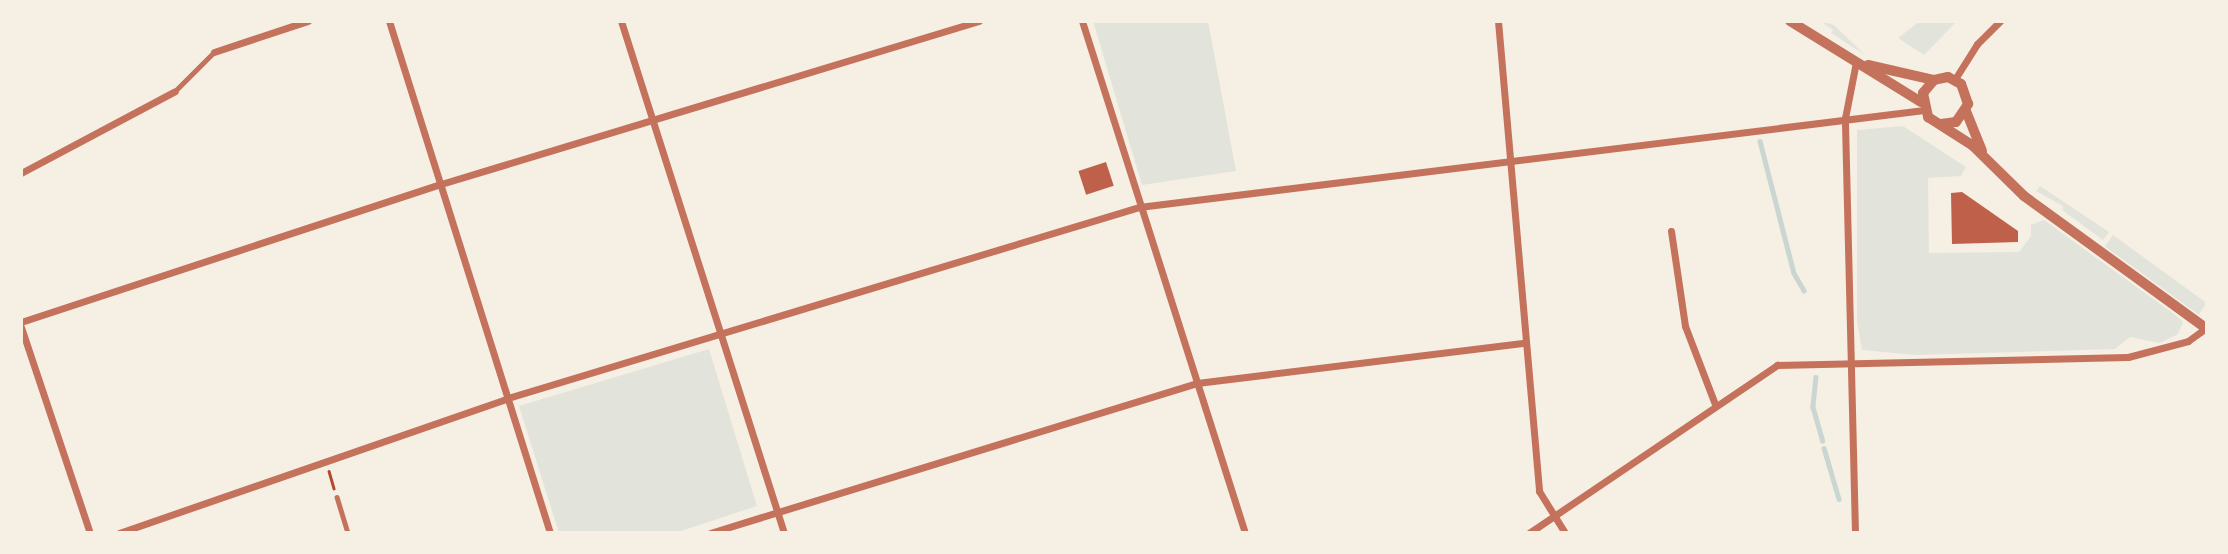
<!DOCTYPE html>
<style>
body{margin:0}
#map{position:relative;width:2228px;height:554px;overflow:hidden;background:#f6efe4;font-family:Montserrat,sans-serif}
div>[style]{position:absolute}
.green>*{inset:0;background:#e2e4dc;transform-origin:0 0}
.stream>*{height:4.5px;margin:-2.25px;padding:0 2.25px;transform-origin:2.25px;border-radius:2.25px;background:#c9d6d2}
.building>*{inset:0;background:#bf614a;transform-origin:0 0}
.path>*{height:2.5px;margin:-1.25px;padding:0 1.25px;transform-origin:1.25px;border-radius:1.25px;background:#b5482f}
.service>*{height:4.5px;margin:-2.25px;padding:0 2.25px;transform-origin:2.25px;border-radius:2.25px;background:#c5725c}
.minor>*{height:7px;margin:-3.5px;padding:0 3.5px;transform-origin:3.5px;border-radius:3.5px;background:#c5725c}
.tertiary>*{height:10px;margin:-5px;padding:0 5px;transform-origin:5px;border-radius:5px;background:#c5725c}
span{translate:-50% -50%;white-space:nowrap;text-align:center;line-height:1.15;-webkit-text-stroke:6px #f6efe4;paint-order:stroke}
.frame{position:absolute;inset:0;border:23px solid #f6efe4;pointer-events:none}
</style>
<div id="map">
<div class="green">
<div style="clip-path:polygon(1093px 21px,1208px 21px,1236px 171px,1142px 185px)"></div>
<div style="clip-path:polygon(1820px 21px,1834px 25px,1865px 55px,1831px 33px,1833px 30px)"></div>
<div style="clip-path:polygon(1920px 21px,1957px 21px,1924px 55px,1898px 38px)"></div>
<div style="clip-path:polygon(1903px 126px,1966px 167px,1961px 176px,1928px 178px,1929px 253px,2019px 252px,2031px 236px,2031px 225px,2044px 220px,2178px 317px,2183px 322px,2178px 334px,2160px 343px,2130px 337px,2115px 349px,1917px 355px,1862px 350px,1857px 321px,1857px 130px)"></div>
<div style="clip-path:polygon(2040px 186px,2109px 232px,2103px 240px,2062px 210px,2063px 206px,2036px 191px)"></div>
<div style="left:2113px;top:235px;width:116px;height:14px;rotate:36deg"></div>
<div style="clip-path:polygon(709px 349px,757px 506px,675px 533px,559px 533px,519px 406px)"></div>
</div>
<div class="stream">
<div style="left:1760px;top:141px;width:136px;rotate:75.6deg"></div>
<div style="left:1794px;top:273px;width:20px;rotate:60deg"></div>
<div style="left:1816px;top:377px;width:30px;rotate:96deg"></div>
<div style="left:1813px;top:407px;width:35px;rotate:74deg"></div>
<div style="left:1824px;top:448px;width:53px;rotate:73.6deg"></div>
</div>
<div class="building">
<div style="left:1106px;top:162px;width:25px;height:29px;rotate:72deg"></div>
<div style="clip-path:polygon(1962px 192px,2018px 231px,2018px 242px,1952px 244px,1951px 193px)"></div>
</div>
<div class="path">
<div style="left:329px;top:471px;width:18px;rotate:74deg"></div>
</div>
<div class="service">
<div style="left:175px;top:91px;width:55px;rotate:-45deg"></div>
<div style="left:337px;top:497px;width:38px;rotate:73deg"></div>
</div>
<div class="minor">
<div style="left:389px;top:21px;width:537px;rotate:72.54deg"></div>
<div style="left:621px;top:21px;width:537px;rotate:72.34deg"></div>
<div style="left:1082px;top:21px;width:537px;rotate:72.34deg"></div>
<div style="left:1498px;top:21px;width:472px;rotate:85deg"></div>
<div style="left:1539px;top:491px;width:49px;rotate:58.2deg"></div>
<div style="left:214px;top:52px;width:99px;rotate:-18.3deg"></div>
<div style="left:1955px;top:79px;width:41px;rotate:-57.8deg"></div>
<div style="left:1977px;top:44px;width:33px;rotate:-45deg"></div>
<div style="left:21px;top:173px;width:174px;rotate:-28deg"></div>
<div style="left:1671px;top:231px;width:96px;rotate:81.6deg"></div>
<div style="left:1685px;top:326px;width:84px;rotate:69deg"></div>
<div style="left:21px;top:322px;width:442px;rotate:-18.2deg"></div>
<div style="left:441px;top:184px;width:562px;rotate:-16.86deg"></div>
<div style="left:21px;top:327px;width:217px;rotate:71.5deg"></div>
<div style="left:119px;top:533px;width:412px;rotate:-19.1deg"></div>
<div style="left:508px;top:398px;width:659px;rotate:-16.84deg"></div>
<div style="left:1139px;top:207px;width:791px;rotate:-7.04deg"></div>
<div style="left:710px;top:533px;width:510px;rotate:-17.12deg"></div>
<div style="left:1197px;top:383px;width:330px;rotate:-7deg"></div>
<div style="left:1529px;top:533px;width:300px;rotate:-34.1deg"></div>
<div style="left:1777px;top:365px;width:351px;rotate:-1.3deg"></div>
<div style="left:2128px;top:357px;width:62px;rotate:-14.9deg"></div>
<div style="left:2188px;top:341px;width:22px;rotate:-36deg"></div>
<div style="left:1855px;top:533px;width:415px;rotate:-91.4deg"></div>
<div style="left:1845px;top:118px;width:57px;rotate:-78.9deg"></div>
</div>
<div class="tertiary">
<div style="left:1790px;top:21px;width:154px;rotate:31.7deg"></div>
<div style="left:1868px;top:65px;width:68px;rotate:12.8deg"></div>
<div style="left:1966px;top:111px;width:43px;rotate:68.2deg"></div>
<div style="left:1941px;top:124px;width:15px;rotate:-8deg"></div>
<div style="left:1956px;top:122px;width:22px;rotate:-56deg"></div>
<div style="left:1968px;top:104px;width:21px;rotate:-109deg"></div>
<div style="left:1961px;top:84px;width:15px;rotate:-152deg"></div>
<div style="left:1948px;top:77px;width:14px;rotate:168deg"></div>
<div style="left:1934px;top:80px;width:17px;rotate:130deg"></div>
<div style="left:1923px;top:93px;width:25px;rotate:78deg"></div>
<div style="left:1928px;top:117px;width:52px;rotate:32.5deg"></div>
<div style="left:1972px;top:145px;width:73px;rotate:44.4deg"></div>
<div style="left:2024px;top:196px;width:226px;rotate:36deg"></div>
</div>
<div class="frame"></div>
</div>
